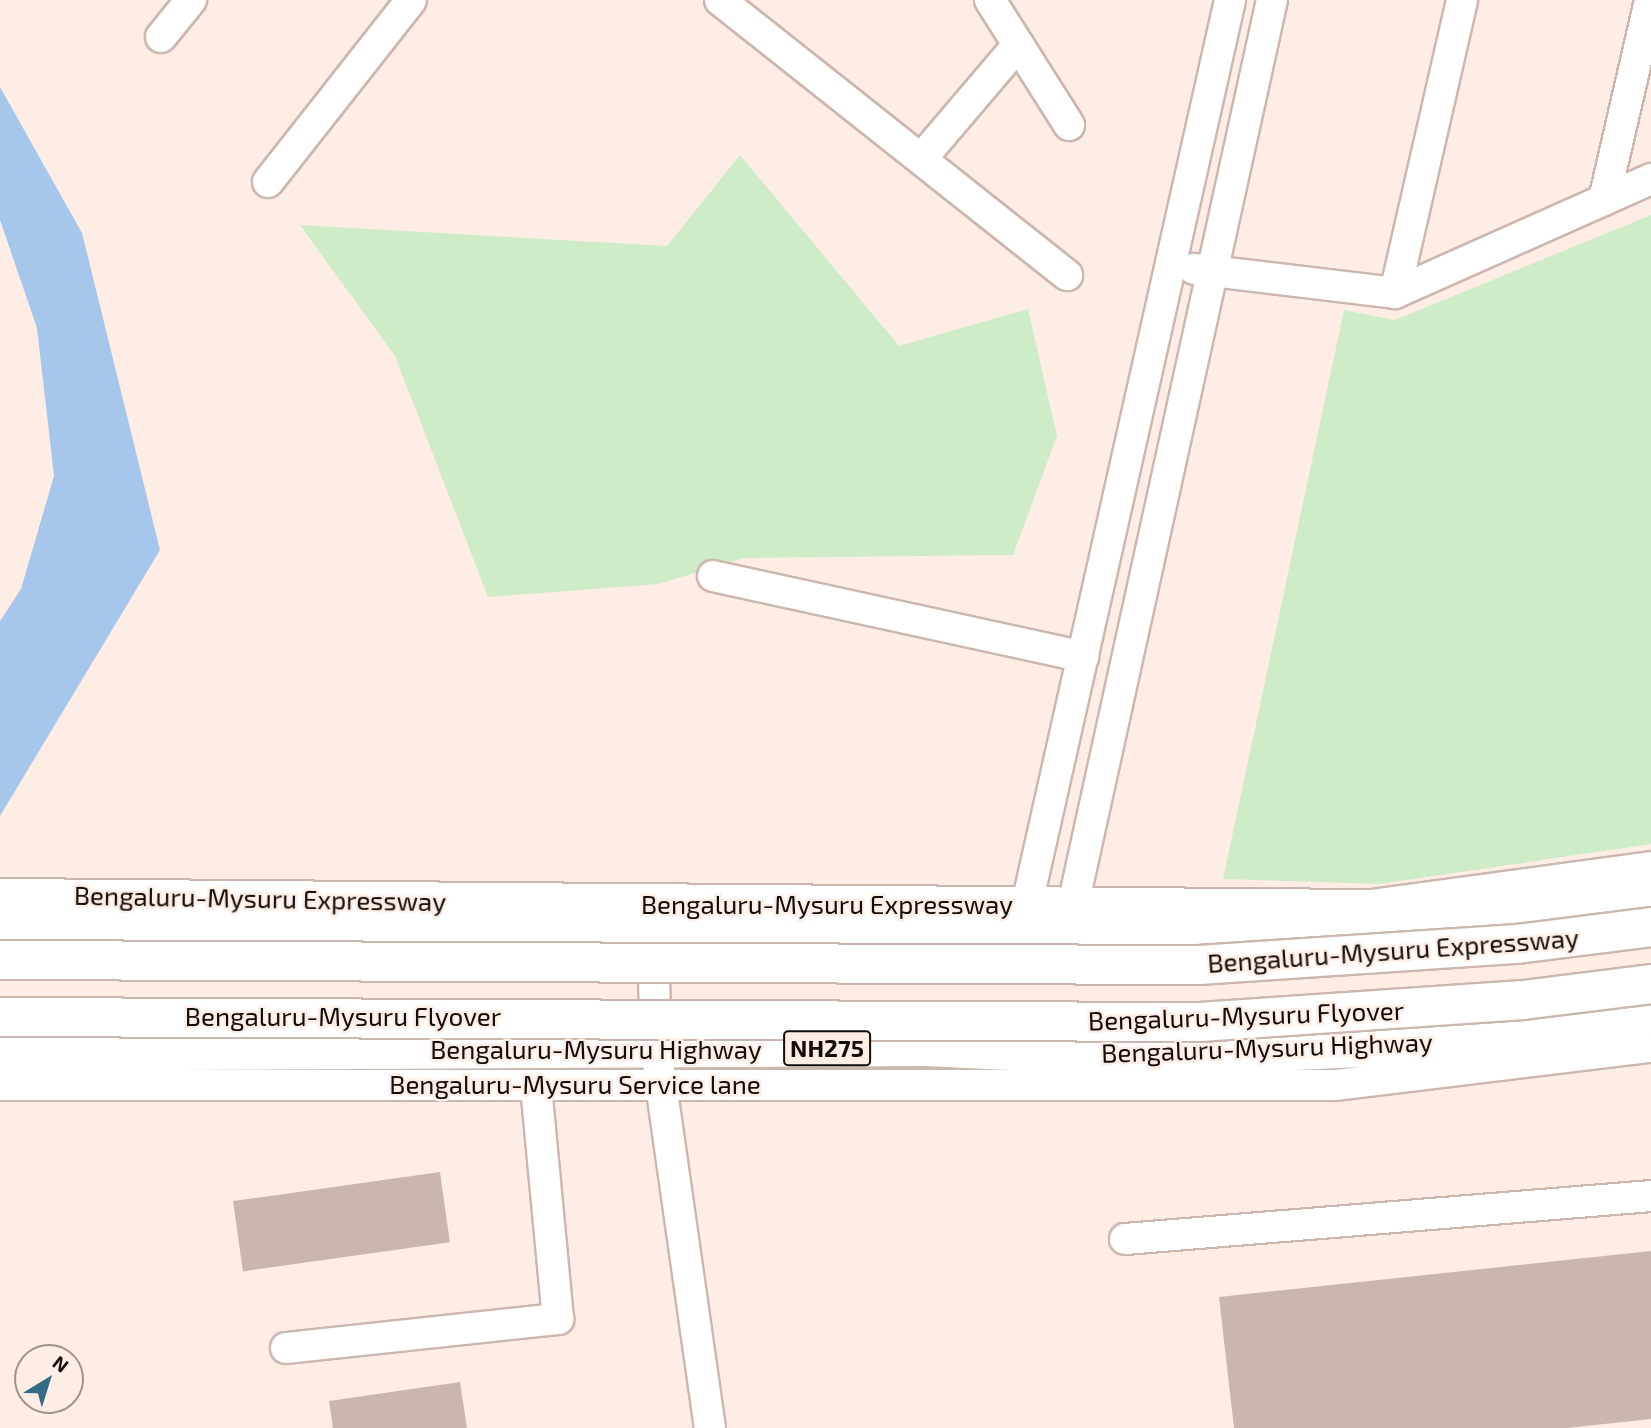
<!DOCTYPE html>
<style>
body{margin:0}
#map{position:relative;width:1651px;height:1428px;overflow:hidden;background:#feede5;font-family:"Exo 2",sans-serif}
div>[style]{position:absolute}
.green>*{inset:0;background:#ceecc8}
.water>*{inset:0;background:#a7c6eb}
.building>*{inset:0;background:#cbb6ae;transform-origin:0 0}
.roads{filter:drop-shadow(2px 0 #cbb7ae) drop-shadow(-2px 0 #cbb7ae) drop-shadow(0 2px #cbb7ae) drop-shadow(0 -2px #cbb7ae)}
.minor>*{height:30px;margin:-15px;padding:0 15px;transform-origin:15px;border-radius:15px;background:#fff}
.highway>*{height:38px;margin:-19px;padding:0 19px;transform-origin:19px;border-radius:19px;background:#fff}
.bridges{filter:drop-shadow(2px 0 #cbb7ae) drop-shadow(-2px 0 #cbb7ae) drop-shadow(0 2px #cbb7ae) drop-shadow(0 -2px #cbb7ae)}
.highway-bridge>*{height:38px;margin:-19px;padding:0 19px;transform-origin:19px;border-radius:19px;background:#fff}
span{translate:-50% -50%;white-space:nowrap;text-align:center;line-height:1.15;-webkit-text-stroke:5px #feede5;paint-order:stroke}
.shield-label span{padding:2px 5px;background:#feede5;border:2px solid;border-radius:5px;-webkit-text-stroke-width:0}
.shield-label{font-size:24px;color:#130c09;font-weight:700}
.street-label{font-size:26px;color:#130c09}
.north{position:absolute;left:14px;top:1344px;width:70px;height:70px;box-sizing:border-box;background:#feede5;border:2px solid #a0938d;border-radius:50%;rotate:38deg;font-size:19px;font-weight:700;line-height:28px;text-align:center;color:#130c09}
.north::after{content:'';display:block;margin:auto;width:24px;height:32px;background:#366b87;clip-path:polygon(50% 0,100% 100%,50% 72%,0 100%)}
</style>
<div id="map">
<div class="green">
<div style="clip-path:polygon(740px 155px,899px 346px,1028px 309px,1057px 436px,1013px 555px,743px 558px,659px 584px,488px 597px,395px 356px,300px 225px,667px 246px)"></div>
<div style="clip-path:polygon(1651px 215px,1651px 844px,1379px 884px,1223px 879px,1344px 310px,1395px 320px)"></div>
</div>
<div class="water">
<div style="clip-path:polygon(0 87px,82px 233px,160px 550px,0 816px,0 621px,21px 589px,54px 476px,37px 328px,0 220px)"></div>
</div>
<div class="building">
<div style="left:440px;top:1172px;width:71px;height:209px;rotate:82deg"></div>
<div style="clip-path:polygon(1651px 1251px,1651px 1419px,1567px 1428px,1234px 1428px,1219px 1297px)"></div>
<div style="clip-path:polygon(460px 1382px,467px 1428px,333px 1428px,329px 1401px)"></div>
</div>
<div class="roads">
<div class="minor">
<div style="left:720px;top:0;width:443px;rotate:38.4deg"></div>
<div style="left:990px;top:0;width:148px;rotate:57.7deg"></div>
<div style="left:161px;top:37px;width:48px;rotate:-51deg"></div>
<div style="left:921px;top:159px;width:150px;rotate:-49.6deg"></div>
<div style="left:268px;top:182px;width:231px;rotate:-51.8deg"></div>
<div style="left:1604px;top:200px;width:205px;rotate:-77deg"></div>
<div style="left:1194px;top:269px;width:202px;rotate:6.8deg"></div>
<div style="left:1395px;top:293px;width:280px;rotate:-24deg"></div>
<div style="left:1395px;top:293px;width:301px;rotate:-77.1deg"></div>
<div style="left:713px;top:576px;width:379px;rotate:12.3deg"></div>
<div style="left:0;top:894px;width:1371px;rotate:0.46deg"></div>
<div style="left:1371px;top:905px;width:283px;rotate:-7.7deg"></div>
<div style="left:1027px;top:904px;width:927px;rotate:-77.34deg"></div>
<div style="left:1073px;top:905px;width:927px;rotate:-77.6deg"></div>
<div style="left:653px;top:942px;width:107px;rotate:88.4deg"></div>
<div style="left:656px;top:1049px;width:383px;rotate:81.9deg"></div>
<div style="left:0;top:1085px;width:1335px"></div>
<div style="left:1335px;top:1085px;width:318px;rotate:-6.9deg"></div>
<div style="left:1125px;top:1239px;width:528px;rotate:-4.67deg"></div>
<div style="left:286px;top:1348px;width:274px;rotate:-6.1deg"></div>
<div style="left:558px;top:1319px;width:235px;rotate:-95.4deg"></div>
</div>
<div class="highway">
<div style="left:0;top:927px;width:1249px;rotate:0.28deg"></div>
<div style="left:1249px;top:933px;width:195px;rotate:-2.6deg"></div>
<div style="left:1444px;top:924px;width:209px;rotate:-7.7deg"></div>
<div style="left:0;top:1052px;width:927px;rotate:-0.31deg"></div>
<div style="left:927px;top:1047px;width:222px;rotate:2.8deg"></div>
<div style="left:1149px;top:1058px;width:252px;rotate:-2.7deg"></div>
<div style="left:1401px;top:1046px;width:252px;rotate:-7.5deg"></div>
</div>
</div>
<div class="bridges">
<div class="highway-bridge">
<div style="left:0;top:960px;width:1199px;rotate:0.24deg"></div>
<div style="left:1199px;top:965px;width:319px;rotate:-3.8deg"></div>
<div style="left:1517px;top:944px;width:135px;rotate:-7.2deg"></div>
<div style="left:0;top:1017px;width:1200px;rotate:0.24deg"></div>
<div style="left:1200px;top:1022px;width:324px;rotate:-3.9deg"></div>
<div style="left:1523px;top:1000px;width:129px;rotate:-7.1deg"></div>
</div>
</div>
<div class="shield-label">
<span style="left:827px;top:1048px">NH275</span>
</div>
<div class="street-label">
<span style="left:260px;top:898px;rotate:1deg">Bengaluru-Mysuru Expressway</span>
<span style="left:827px;top:904px">Bengaluru-Mysuru Expressway</span>
<span style="left:1393px;top:950px;rotate:-4deg">Bengaluru-Mysuru Expressway</span>
<span style="left:1246px;top:1015px;rotate:-2deg">Bengaluru-Mysuru Flyover</span>
<span style="left:343px;top:1016px">Bengaluru-Mysuru Flyover</span>
<span style="left:1267px;top:1047px;rotate:-2deg">Bengaluru-Mysuru Highway</span>
<span style="left:596px;top:1049px">Bengaluru-Mysuru Highway</span>
<span style="left:575px;top:1084px">Bengaluru-Mysuru Service lane</span>
</div>
<div class="north">N</div>
</div>
